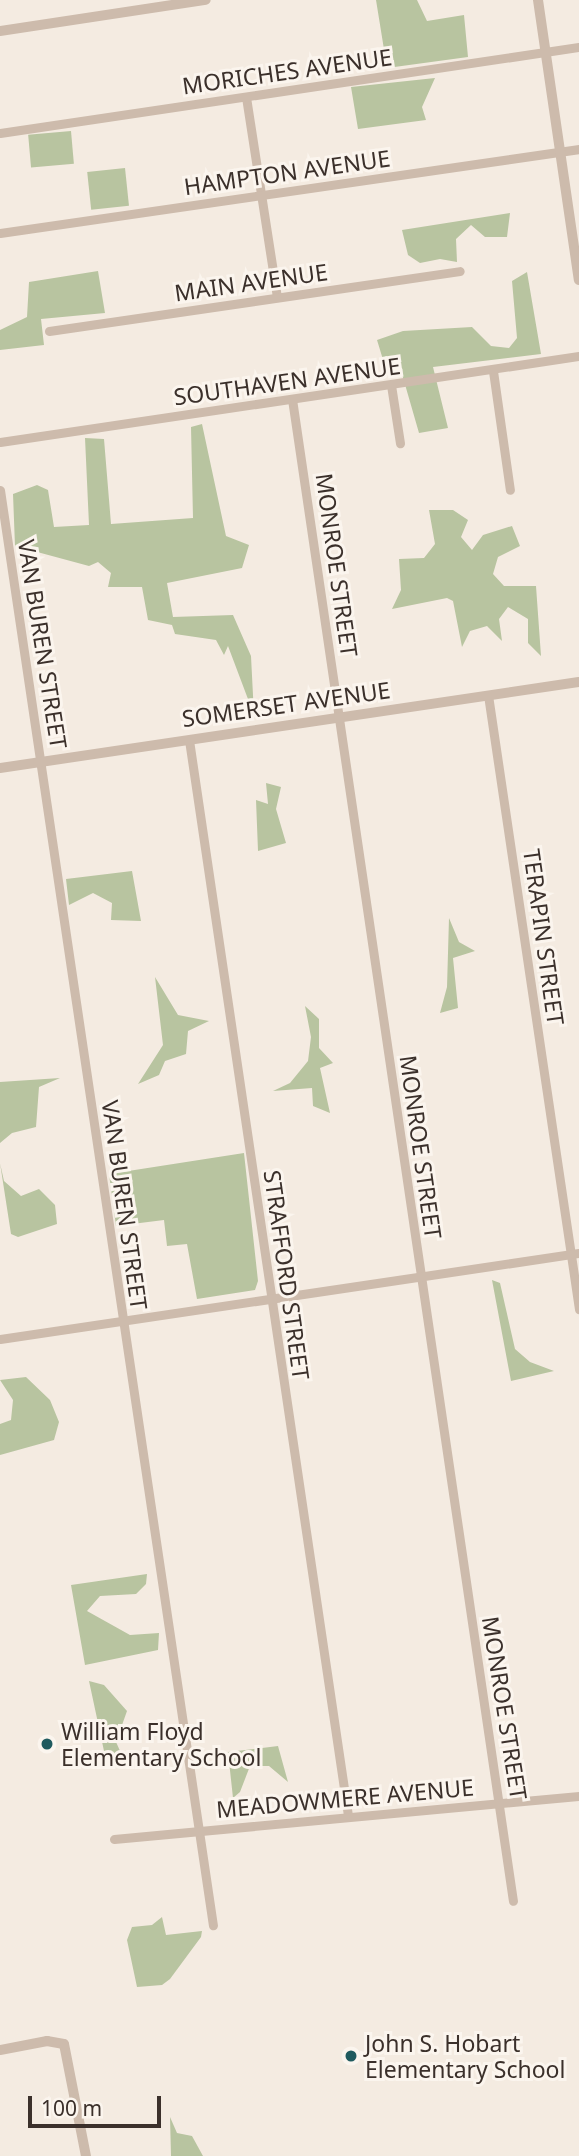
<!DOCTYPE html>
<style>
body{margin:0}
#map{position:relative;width:579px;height:2156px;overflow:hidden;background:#f4ebe1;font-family:"Noto Sans",sans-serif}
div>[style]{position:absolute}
.green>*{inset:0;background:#b8c4a0;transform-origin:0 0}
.minor>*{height:9px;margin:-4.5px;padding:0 4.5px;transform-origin:4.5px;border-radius:4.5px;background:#cdbbac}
.tertiary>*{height:10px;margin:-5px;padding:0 5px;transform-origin:5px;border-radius:5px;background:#cdbbac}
.dots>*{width:19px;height:19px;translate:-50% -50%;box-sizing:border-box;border:4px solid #fbf5ee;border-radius:50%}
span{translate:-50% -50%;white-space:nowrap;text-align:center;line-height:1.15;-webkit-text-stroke:6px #fbf5ee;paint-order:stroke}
.street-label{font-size:23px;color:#3b302b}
.poi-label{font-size:23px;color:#3b302b}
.left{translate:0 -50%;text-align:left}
.scale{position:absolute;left:28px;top:2096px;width:133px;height:32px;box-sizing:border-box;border:4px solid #3b302b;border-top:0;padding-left:9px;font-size:21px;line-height:24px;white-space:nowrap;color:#3b302b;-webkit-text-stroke:5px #fbf5ee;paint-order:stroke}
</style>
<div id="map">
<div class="green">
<div style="clip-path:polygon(376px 0,417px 0,427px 21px,464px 15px,468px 57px,387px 68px)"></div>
<div style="clip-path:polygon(435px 78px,422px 107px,426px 120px,358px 129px,351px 87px)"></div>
<div style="left:71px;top:131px;width:33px;height:43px;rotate:85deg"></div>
<div style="left:125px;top:168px;width:38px;height:38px;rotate:84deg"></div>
<div style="clip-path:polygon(510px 213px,507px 237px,485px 237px,471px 225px,456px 239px,457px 262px,440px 259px,420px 263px,408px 255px,402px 230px)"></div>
<div style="clip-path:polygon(98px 271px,105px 313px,41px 319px,44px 345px,0 350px,0 330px,27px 317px,29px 282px)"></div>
<div style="clip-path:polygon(527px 272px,541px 354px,433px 367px,448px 428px,419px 433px,402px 374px,388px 376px,377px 340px,403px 331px,472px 327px,491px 346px,509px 348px,517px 338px,512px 281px)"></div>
<div style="clip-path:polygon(202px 424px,226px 536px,249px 545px,242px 568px,167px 583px,173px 617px,233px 615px,251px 656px,254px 715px,228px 646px,224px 655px,216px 640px,175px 634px,172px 625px,148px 620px,142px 587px,108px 587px,111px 573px,98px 562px,89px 566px,15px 546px,13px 494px,37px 485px,48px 490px,54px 527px,89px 525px,85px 438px,104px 439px,111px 524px,193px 518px,191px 427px)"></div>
<div style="clip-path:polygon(429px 510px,453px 510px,468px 520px,461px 537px,472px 550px,483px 535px,512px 526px,520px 546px,498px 557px,493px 574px,504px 586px,536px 586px,541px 656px,528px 643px,528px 619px,508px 607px,499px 619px,502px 641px,487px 626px,470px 631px,462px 647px,453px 601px,447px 598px,392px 609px,401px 590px,399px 559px,424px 558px,435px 544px)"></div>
<div style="clip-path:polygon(266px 783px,281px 787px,276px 809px,286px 843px,258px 851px,256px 800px,268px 804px)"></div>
<div style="clip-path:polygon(132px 871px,141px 921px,111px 920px,112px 903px,93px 893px,69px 905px,66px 879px)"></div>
<div style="clip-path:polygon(449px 918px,459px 942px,475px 951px,453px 958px,458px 1008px,440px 1013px,447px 987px)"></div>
<div style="clip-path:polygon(155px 977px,178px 1015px,209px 1021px,188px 1031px,186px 1054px,165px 1061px,159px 1075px,138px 1084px,163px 1045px)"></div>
<div style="clip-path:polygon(305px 1006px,319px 1019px,319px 1048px,333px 1063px,320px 1068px,330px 1113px,313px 1106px,312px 1088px,273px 1091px,290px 1083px,308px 1061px,311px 1037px)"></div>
<div style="clip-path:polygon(60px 1078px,39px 1087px,36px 1127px,12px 1133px,0 1143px,0 1082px)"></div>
<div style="clip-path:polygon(244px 1153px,258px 1281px,255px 1290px,197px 1299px,187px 1244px,167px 1246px,164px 1220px,116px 1226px,109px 1174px)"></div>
<div style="clip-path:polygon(0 1163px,4px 1181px,21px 1196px,39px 1189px,55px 1205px,57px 1224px,18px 1237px,11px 1234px)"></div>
<div style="clip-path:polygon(492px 1280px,500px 1283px,515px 1349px,530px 1362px,554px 1371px,511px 1381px)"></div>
<div style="clip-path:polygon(26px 1377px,50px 1400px,59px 1422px,54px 1440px,0 1455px,0 1424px,11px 1420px,13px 1400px,0 1380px)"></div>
<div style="clip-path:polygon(147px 1574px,146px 1584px,136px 1594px,100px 1596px,87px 1611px,130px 1635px,159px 1633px,158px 1650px,85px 1665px,71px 1585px)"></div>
<div style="clip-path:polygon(89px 1681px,104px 1685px,127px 1711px,116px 1742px,125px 1762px,107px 1765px)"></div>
<div style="clip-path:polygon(278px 1746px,288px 1782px,269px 1766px,250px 1766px,240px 1792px,233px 1798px,228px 1752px)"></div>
<div style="clip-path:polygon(162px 1917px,166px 1935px,202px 1931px,201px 1937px,170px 1979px,162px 1985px,137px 1987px,127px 1940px,132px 1927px,152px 1925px)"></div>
<div style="clip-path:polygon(170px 2117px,177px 2133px,192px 2136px,203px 2156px,171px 2156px)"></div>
</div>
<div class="minor">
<div style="left:246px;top:97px;width:202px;rotate:81.2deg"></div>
<div style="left:0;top:133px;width:585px;rotate:-8.45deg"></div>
<div style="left:0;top:233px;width:585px;rotate:-8.25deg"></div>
<div style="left:49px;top:331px;width:415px;rotate:-8.3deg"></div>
<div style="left:493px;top:371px;width:120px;rotate:81.9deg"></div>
<div style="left:391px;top:385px;width:59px;rotate:81.2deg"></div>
<div style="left:292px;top:399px;width:1518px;rotate:81.63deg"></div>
<div style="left:0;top:442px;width:585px;rotate:-8.45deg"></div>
<div style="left:0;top:490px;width:1451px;rotate:81.56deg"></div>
<div style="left:488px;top:695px;width:621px;rotate:81.57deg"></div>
<div style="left:189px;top:740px;width:1088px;rotate:81.59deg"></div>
<div style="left:0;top:1339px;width:585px;rotate:-8.45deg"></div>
<div style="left:114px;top:1839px;width:467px;rotate:-5.3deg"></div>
</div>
<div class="tertiary">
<div style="left:538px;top:0;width:283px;rotate:81.7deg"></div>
<div style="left:0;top:31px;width:208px;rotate:-8.6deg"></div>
<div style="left:0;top:768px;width:585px;rotate:-8.45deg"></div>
<div style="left:0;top:2050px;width:48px;rotate:-10.8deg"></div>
<div style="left:47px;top:2041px;width:17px;rotate:10deg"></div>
<div style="left:64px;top:2044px;width:114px;rotate:78.9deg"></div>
</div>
<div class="dots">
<div style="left:47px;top:1744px;background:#1f5a5e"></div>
<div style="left:351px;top:2056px;background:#1f5a5e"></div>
</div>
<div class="street-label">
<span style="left:287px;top:71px;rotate:-8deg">MORICHES AVENUE</span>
<span style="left:287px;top:172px;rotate:-8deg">HAMPTON AVENUE</span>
<span style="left:251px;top:282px;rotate:-8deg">MAIN AVENUE</span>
<span style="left:287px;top:381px;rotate:-8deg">SOUTHAVEN AVENUE</span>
<span style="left:337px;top:565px;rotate:82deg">MONROE STREET</span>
<span style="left:43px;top:644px;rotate:81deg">VAN BUREN STREET</span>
<span style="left:286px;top:704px;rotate:-8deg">SOMERSET AVENUE</span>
<span style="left:544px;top:937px;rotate:82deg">TERAPIN STREET</span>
<span style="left:421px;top:1147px;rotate:82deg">MONROE STREET</span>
<span style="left:125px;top:1205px;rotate:82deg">VAN BUREN STREET</span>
<span style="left:287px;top:1275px;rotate:82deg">STRAFFORD STREET</span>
<span style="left:505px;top:1708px;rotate:81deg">MONROE STREET</span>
<span style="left:345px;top:1798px;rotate:-5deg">MEADOWMERE AVENUE</span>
</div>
<div class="poi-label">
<span class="left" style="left:61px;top:1744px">William Floyd<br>Elementary School</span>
<span class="left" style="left:365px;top:2056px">John S. Hobart<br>Elementary School</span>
</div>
<div class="scale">100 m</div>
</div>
